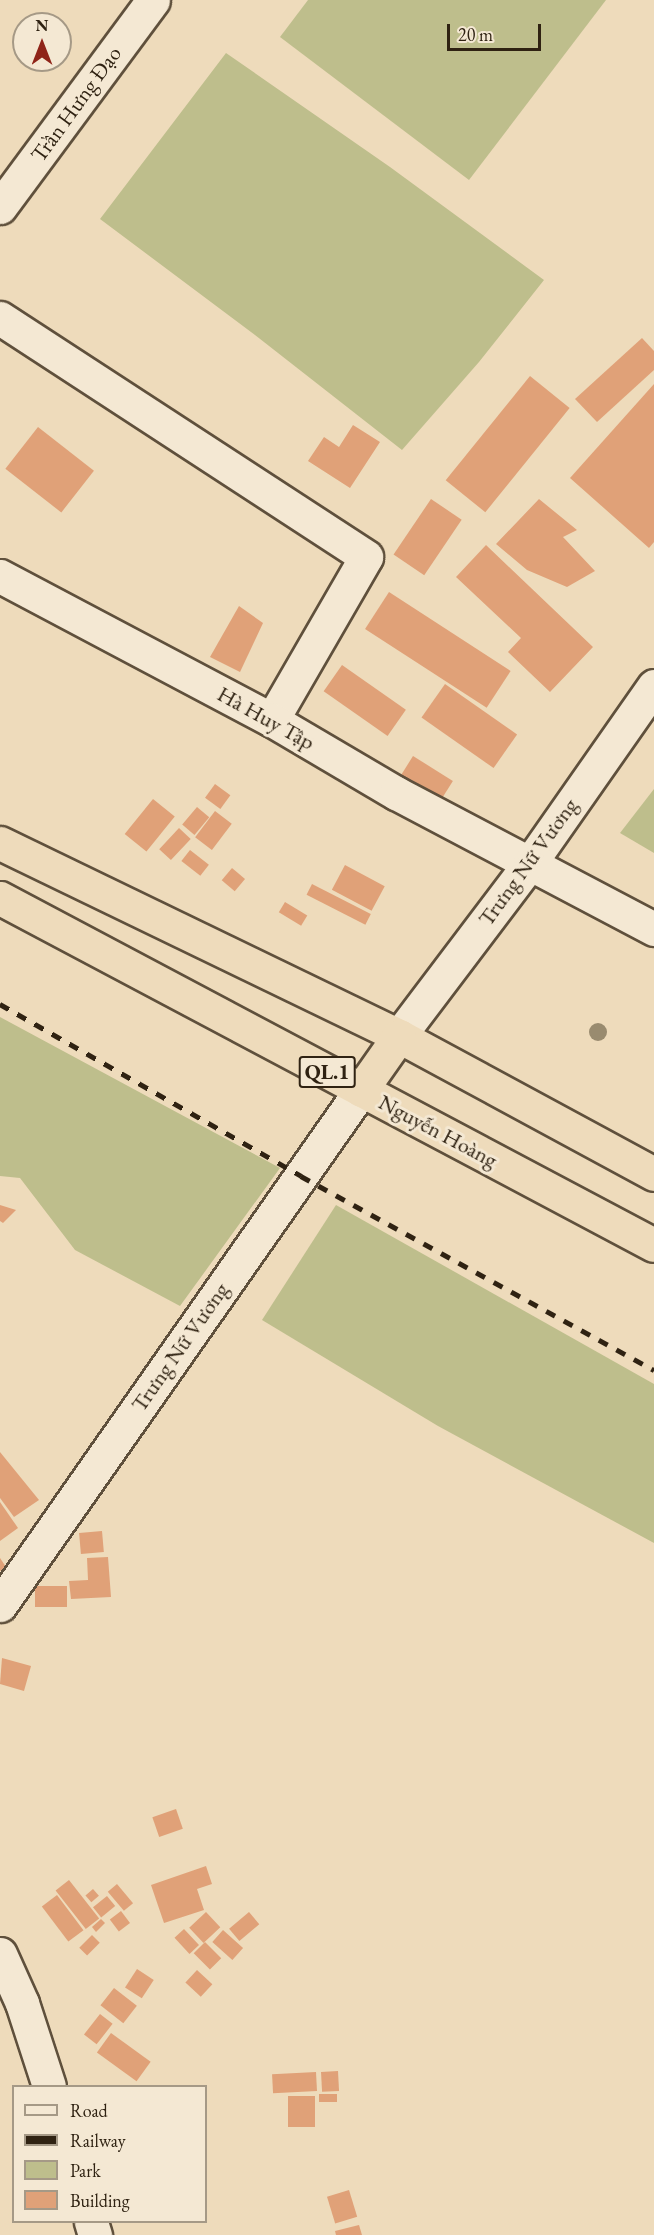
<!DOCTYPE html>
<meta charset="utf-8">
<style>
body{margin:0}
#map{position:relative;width:654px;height:2235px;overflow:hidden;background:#eedbbb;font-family:"EB Garamond",serif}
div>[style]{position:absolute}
.green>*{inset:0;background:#bebe8c}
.building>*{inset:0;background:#e0a178;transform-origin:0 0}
.roads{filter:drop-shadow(2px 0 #5f503c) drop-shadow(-2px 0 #5f503c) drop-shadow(0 2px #5f503c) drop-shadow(0 -2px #5f503c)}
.minor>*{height:33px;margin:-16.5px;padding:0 16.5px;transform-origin:16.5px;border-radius:16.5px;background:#f4e8d3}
.highway>*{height:33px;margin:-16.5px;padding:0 16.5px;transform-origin:16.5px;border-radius:16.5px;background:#eedbbb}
.rail>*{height:4.5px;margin-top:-2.25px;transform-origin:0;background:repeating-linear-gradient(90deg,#2f2212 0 10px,transparent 0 20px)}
.trees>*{width:18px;height:18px;margin:-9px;border-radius:50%;background:#998b6f}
span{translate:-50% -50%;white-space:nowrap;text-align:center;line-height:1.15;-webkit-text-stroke:6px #f4e8d3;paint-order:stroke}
.shield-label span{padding:2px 4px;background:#f4e8d3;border:2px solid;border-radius:4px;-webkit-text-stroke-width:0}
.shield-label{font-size:21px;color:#2f2212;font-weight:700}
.street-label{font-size:22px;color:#2f2212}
.legend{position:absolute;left:12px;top:2085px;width:195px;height:138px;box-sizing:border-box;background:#f4e8d3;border:2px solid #a59986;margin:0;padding:8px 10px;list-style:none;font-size:18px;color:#2f2212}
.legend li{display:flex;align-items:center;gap:12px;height:30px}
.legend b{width:30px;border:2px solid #a59986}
.north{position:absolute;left:12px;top:12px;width:60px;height:60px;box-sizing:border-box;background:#f4e8d3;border:2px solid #a59986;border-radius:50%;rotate:0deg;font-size:16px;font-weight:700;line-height:24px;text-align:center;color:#2f2212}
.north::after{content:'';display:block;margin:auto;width:21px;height:27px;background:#8f2418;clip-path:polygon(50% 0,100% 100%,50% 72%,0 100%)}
.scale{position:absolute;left:447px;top:24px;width:94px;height:27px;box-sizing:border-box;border:3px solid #2f2212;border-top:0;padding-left:8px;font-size:18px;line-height:21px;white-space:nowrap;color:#2f2212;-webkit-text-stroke:4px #f4e8d3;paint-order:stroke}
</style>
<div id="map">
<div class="green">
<div style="clip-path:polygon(308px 0,606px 0,469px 180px,280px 37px)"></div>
<div style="clip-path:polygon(226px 53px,390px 167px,544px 280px,479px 362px,402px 450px,255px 335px,100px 219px)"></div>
<div style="clip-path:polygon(654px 789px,654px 853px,620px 833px)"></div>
<div style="clip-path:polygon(0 1017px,280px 1168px,180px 1306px,75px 1250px,20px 1178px,0 1176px)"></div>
<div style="clip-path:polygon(336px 1205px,654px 1384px,654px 1543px,438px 1426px,262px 1320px)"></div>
</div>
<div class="building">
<div style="clip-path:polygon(642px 338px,654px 351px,654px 370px,597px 422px,575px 399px)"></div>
<div style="left:530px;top:376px;width:51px;height:134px;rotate:39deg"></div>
<div style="clip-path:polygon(654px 384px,654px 542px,649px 548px,570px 478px)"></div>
<div style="clip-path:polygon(353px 425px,380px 442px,350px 488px,308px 461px,324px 437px,339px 447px)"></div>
<div style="left:38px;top:427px;width:71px;height:53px;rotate:38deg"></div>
<div style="left:431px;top:499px;width:37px;height:67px;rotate:34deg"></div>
<div style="clip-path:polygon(539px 499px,577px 530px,563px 537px,595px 571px,567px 587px,527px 570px,496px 544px)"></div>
<div style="clip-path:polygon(486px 545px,593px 647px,550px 692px,508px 652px,521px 638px,456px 577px)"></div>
<div style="left:389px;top:592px;width:145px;height:44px;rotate:33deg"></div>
<div style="clip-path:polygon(239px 606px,263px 623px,240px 672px,210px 657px)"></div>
<div style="left:342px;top:665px;width:78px;height:32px;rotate:35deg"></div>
<div style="left:445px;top:684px;width:88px;height:41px;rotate:35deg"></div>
<div style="left:413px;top:756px;width:47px;height:31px;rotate:32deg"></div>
<div style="left:215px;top:784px;width:19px;height:17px;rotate:36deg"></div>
<div style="left:153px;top:799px;width:28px;height:45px;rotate:39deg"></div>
<div style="left:197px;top:807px;width:16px;height:23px;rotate:40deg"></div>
<div style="left:215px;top:811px;width:21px;height:33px;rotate:37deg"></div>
<div style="left:179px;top:828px;width:16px;height:29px;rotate:43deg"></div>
<div style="left:190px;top:850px;width:24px;height:14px;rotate:38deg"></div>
<div style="left:345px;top:865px;width:45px;height:28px;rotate:28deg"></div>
<div style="left:232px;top:868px;width:17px;height:16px;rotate:40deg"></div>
<div style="left:312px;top:884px;width:66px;height:12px;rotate:27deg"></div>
<div style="left:285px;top:902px;width:26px;height:12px;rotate:31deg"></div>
<div style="clip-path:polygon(0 1205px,16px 1210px,3px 1223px,0 1221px)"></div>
<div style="clip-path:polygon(0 1452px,39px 1500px,14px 1517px,0 1498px)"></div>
<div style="clip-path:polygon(0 1502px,18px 1528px,0 1541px)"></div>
<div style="left:102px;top:1531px;width:21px;height:23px;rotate:85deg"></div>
<div style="clip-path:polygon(108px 1557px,111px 1597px,71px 1599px,69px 1581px,88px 1580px,87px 1558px)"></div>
<div style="clip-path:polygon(0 1558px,6px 1567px,0 1571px)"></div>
<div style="left:35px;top:1586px;width:32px;height:21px"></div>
<div style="clip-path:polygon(2px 1658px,31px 1666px,24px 1691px,0 1684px)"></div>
<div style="left:176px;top:1809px;width:21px;height:25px;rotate:71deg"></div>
<div style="clip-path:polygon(206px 1866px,212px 1884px,197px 1889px,204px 1910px,164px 1923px,151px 1885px)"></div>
<div style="left:69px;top:1880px;width:49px;height:17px;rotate:52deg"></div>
<div style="left:117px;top:1884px;width:25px;height:12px;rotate:50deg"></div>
<div style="left:93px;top:1889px;width:9px;height:10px;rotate:49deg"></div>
<div style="left:57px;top:1895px;width:44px;height:19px;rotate:53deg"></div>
<div style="left:107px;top:1896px;width:13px;height:18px;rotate:51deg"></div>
<div style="left:121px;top:1911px;width:15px;height:14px;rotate:53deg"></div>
<div style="left:206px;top:1912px;width:21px;height:23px;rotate:47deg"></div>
<div style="left:249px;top:1912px;width:16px;height:26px;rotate:50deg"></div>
<div style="clip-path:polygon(101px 1919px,105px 1923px,96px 1932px,92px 1927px)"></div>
<div style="left:184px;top:1929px;width:22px;height:13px;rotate:47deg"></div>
<div style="left:223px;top:1930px;width:27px;height:16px;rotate:42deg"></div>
<div style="left:92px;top:1935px;width:11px;height:18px;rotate:45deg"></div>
<div style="left:205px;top:1942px;width:23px;height:16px;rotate:45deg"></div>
<div style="left:137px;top:1969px;width:20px;height:22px;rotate:33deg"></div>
<div style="left:197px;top:1970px;width:21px;height:17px;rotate:43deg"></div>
<div style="left:114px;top:1988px;width:29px;height:22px;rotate:38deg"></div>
<div style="left:100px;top:2014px;width:16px;height:26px;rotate:38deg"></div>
<div style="left:111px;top:2033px;width:49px;height:24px;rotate:36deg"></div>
<div style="left:338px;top:2071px;width:20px;height:17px;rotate:87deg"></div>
<div style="left:316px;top:2072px;width:19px;height:44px;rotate:87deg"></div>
<div style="left:319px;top:2094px;width:18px;height:8px"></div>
<div style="left:288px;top:2096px;width:27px;height:31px"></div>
<div style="left:349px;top:2190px;width:28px;height:23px;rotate:73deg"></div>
<div style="clip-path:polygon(359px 2225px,362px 2235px,336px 2235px,335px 2231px)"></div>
</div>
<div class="roads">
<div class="minor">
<div style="left:0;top:207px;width:257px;rotate:-53.5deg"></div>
<div style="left:0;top:318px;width:437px;rotate:33.1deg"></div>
<div style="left:366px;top:557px;width:188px;rotate:120deg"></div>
<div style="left:0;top:576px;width:308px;rotate:27.9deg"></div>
<div style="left:272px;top:720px;width:144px;rotate:30.5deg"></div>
<div style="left:396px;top:793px;width:292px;rotate:27.8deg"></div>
<div style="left:399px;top:1036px;width:217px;rotate:-52.9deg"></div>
<div style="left:530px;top:863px;width:216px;rotate:-55deg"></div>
<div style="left:0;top:1605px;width:629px;rotate:-54.97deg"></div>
<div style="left:0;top:1954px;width:54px;rotate:65.8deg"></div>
<div style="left:22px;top:2003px;width:87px;rotate:72deg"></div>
<div style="left:91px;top:2222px;width:14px;rotate:73deg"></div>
</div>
<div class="highway">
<div style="left:0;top:843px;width:443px;rotate:25.8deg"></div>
<div style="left:399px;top:1036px;width:290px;rotate:28.4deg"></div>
<div style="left:0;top:898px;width:740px;rotate:27.95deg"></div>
<div style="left:361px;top:1090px;width:66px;rotate:-54.9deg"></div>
</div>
</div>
<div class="rail">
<div style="left:0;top:1004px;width:347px;rotate:29.7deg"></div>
<div style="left:301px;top:1176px;width:403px;rotate:28.8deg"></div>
</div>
<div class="trees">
<div style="left:598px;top:1032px"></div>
</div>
<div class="shield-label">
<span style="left:327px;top:1072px">QL.1</span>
</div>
<div class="street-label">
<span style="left:76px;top:104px;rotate:-54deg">Trần Hưng Đạo</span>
<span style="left:266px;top:718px;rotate:29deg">Hà Huy Tập</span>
<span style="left:528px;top:862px;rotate:-54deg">Trưng Nữ Vương</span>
<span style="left:438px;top:1131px;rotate:28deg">Nguyễn Hoàng</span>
<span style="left:180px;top:1347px;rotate:-55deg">Trưng Nữ Vương</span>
</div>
<ul class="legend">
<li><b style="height:8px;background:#f4e8d3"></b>Road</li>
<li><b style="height:8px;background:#2f2212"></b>Railway</li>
<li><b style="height:16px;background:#bebe8c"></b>Park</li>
<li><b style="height:16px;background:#e0a178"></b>Building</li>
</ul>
<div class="north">N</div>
<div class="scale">20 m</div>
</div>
